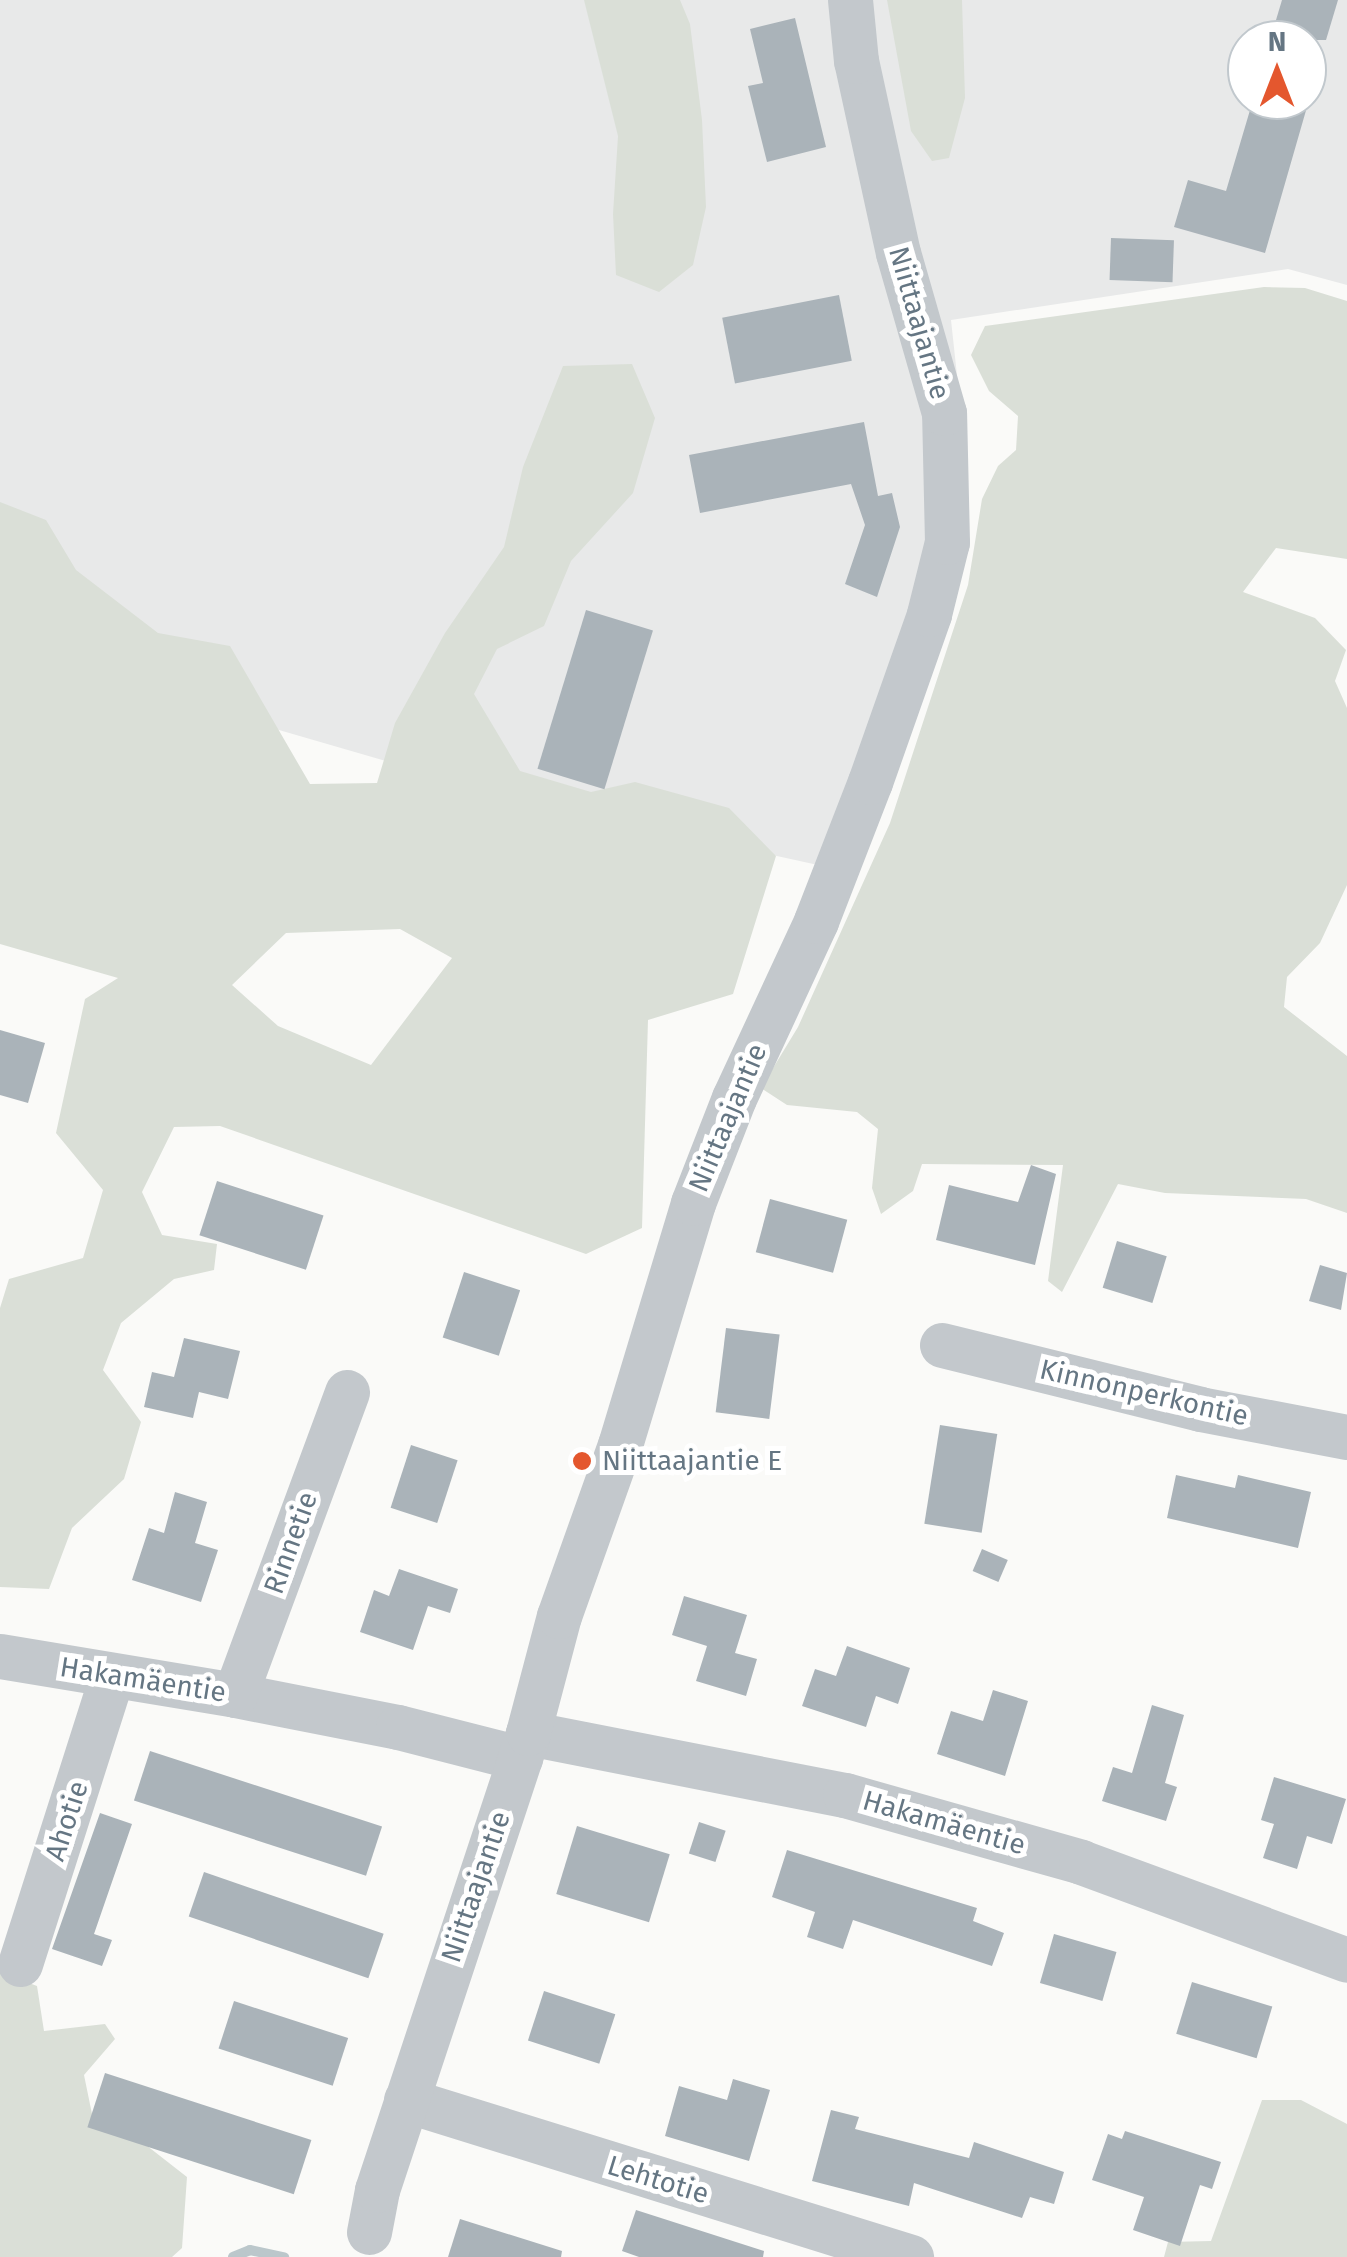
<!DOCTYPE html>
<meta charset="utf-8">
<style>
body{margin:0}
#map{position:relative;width:1347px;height:2257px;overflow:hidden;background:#fafaf8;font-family:"Fira Sans",sans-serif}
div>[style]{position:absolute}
.built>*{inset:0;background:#e8e9e9}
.green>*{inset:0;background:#dadfd7}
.stream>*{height:10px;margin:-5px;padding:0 5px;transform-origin:5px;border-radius:5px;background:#bbc7cb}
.building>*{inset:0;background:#aab3b9;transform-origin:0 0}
.minor>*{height:45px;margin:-22.5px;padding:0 22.5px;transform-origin:22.5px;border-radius:22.5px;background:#c3c8cc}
.dots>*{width:28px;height:28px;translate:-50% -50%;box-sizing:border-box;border:5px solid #fff;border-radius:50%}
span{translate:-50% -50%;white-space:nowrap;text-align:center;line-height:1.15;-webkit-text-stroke:10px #fff;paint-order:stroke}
.street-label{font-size:28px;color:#657683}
.poi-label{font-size:28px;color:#657683}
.left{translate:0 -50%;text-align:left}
.north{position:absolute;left:1227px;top:20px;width:100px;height:100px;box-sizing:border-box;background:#fff;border:2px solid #c1c8cd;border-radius:50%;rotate:0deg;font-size:28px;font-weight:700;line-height:40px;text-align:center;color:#657683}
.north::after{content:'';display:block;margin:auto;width:35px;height:45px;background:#e4572e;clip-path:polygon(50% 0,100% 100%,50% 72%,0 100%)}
</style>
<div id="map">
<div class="built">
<div style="clip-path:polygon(evenodd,0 0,1347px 0,1347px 285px,1288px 269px,951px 320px,966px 458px,850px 872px,513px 798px,42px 661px,0 610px,0 0,1247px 40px,1307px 40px,1307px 100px,1247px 100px,1247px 40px)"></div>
</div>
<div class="green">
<div style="clip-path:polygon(584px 0,680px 0,690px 24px,702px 120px,706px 207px,693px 265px,659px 292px,616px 275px,613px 214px,618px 136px)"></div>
<div style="clip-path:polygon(887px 0,962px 0,965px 98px,949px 158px,932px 161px,911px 131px)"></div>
<div style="clip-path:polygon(1264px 287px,1305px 288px,1347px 301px,1347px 559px,1276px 548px,1243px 592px,1315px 618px,1346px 650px,1335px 681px,1347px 708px,1347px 885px,1320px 943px,1287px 977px,1284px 1007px,1347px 1056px,1347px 1213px,1306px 1199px,1165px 1193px,1118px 1184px,1062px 1292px,1048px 1281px,1063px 1165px,922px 1164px,913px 1191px,881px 1214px,872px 1188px,878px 1129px,857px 1112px,787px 1105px,761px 1088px,798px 1027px,890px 823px,968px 585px,982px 499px,998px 466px,1016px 450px,1018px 416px,989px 391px,971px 355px,985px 326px)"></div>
<div style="clip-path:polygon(evenodd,632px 364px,655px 418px,633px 493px,571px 561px,544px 626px,497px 649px,474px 694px,520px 771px,591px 792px,635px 782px,729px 808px,776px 856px,733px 994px,648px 1020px,642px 1228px,586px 1254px,220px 1126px,174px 1127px,142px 1192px,162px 1235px,217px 1244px,214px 1270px,174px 1279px,121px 1323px,103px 1370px,141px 1422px,124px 1479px,72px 1528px,49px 1589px,0 1587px,0 1308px,9px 1279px,83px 1258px,103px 1190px,56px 1133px,85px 999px,118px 978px,0 944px,0 502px,46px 520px,76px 570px,158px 633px,230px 646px,310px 784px,377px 783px,395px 723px,445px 633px,504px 547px,523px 467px,563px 366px,632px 364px,400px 929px,452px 958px,371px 1065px,278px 1026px,232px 985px,286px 933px,400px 929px)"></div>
<div style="clip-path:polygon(0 1972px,37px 1986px,44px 2031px,105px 2024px,115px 2039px,84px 2075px,92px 2114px,137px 2138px,187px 2177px,182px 2248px,172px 2257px,0 2257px)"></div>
<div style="clip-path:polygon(1262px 2100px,1301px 2100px,1347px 2124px,1347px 2257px,1164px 2257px,1168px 2242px,1211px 2241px)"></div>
</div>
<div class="stream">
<div style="left:233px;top:2257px;width:18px;rotate:-22deg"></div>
<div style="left:250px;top:2250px;width:35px;rotate:12deg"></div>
</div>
<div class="building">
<div style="clip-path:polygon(1282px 0,1338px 0,1326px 40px,1270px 40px)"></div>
<div style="clip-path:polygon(795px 18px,826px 147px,767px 162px,748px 86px,763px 83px,750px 29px)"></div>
<div style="clip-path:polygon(1253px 100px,1309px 100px,1265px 253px,1174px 227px,1188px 180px,1226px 191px)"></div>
<div style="left:1111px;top:238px;width:63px;height:42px;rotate:2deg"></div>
<div style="left:839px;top:295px;width:67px;height:119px;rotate:79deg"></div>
<div style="clip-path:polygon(864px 422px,878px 496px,892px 493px,900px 527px,877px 597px,845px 584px,865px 525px,851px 484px,700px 513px,689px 455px)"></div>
<div style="left:586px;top:610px;width:70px;height:166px;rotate:17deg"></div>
<div style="clip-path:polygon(0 1030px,45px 1043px,28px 1103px,0 1095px)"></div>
<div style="clip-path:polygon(1031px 1165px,1056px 1174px,1035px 1265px,936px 1240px,949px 1185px,1018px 1202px)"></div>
<div style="left:217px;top:1181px;width:112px;height:57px;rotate:18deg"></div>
<div style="left:770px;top:1199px;width:80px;height:55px;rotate:15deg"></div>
<div style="left:1117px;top:1241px;width:52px;height:49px;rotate:17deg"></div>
<div style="clip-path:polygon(1320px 1265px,1347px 1273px,1341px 1310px,1309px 1301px)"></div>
<div style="left:464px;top:1272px;width:59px;height:69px;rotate:18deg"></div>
<div style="left:726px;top:1328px;width:54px;height:85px;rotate:7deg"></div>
<div style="clip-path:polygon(184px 1338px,240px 1351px,228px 1399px,199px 1392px,193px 1418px,144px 1407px,152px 1372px,174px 1377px)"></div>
<div style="left:940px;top:1425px;width:58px;height:100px;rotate:9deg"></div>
<div style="left:411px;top:1445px;width:49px;height:66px;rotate:18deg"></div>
<div style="clip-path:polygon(1176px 1475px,1235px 1488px,1238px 1475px,1311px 1492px,1298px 1548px,1167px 1518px)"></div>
<div style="clip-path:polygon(175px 1492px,207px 1502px,195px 1543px,218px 1550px,201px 1602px,132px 1580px,149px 1528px,164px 1533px)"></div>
<div style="left:982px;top:1549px;width:28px;height:24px;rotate:23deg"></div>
<div style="clip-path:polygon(399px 1569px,458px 1589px,450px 1613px,428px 1606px,413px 1650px,360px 1632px,374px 1590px,389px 1596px)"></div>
<div style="clip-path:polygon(684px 1596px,747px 1615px,735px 1653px,757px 1659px,746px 1696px,696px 1681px,707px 1646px,672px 1635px)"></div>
<div style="clip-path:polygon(847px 1646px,910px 1668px,898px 1704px,876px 1696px,866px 1727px,802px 1706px,815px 1669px,836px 1676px)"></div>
<div style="clip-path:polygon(993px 1690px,1028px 1701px,1005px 1776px,937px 1754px,951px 1711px,983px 1721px)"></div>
<div style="clip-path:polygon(1152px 1705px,1184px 1715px,1165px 1783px,1177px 1787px,1166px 1821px,1102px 1801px,1113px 1767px,1132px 1773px)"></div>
<div style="left:150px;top:1751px;width:244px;height:52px;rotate:18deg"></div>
<div style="clip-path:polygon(1274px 1777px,1346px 1799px,1332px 1844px,1307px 1836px,1297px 1869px,1263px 1858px,1274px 1824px,1261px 1820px)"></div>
<div style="clip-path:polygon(100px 1813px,132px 1824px,94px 1934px,112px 1940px,102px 1966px,52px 1949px)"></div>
<div style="left:699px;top:1822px;width:28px;height:33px;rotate:18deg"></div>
<div style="left:577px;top:1826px;width:97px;height:71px;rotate:17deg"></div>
<div style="clip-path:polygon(787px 1850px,977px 1908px,973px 1921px,1004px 1933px,992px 1966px,853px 1920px,843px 1949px,807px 1937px,815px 1912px,772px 1897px)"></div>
<div style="left:204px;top:1872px;width:190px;height:47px;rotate:19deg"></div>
<div style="left:1054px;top:1934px;width:65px;height:51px;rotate:16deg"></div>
<div style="left:1192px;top:1982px;width:84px;height:54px;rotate:17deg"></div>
<div style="left:544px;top:1991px;width:75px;height:52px;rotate:18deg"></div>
<div style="left:234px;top:2001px;width:120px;height:50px;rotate:18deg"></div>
<div style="left:105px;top:2073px;width:217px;height:57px;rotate:18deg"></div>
<div style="clip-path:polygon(733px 2079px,770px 2090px,749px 2161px,665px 2136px,679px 2086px,727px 2100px)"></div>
<div style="clip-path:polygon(831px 2110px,859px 2117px,855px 2129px,969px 2158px,974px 2142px,1064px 2172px,1054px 2204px,1030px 2197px,1022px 2218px,914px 2183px,909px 2206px,812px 2181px)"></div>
<div style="clip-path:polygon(1125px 2131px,1221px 2162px,1212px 2189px,1200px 2185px,1180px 2246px,1133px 2230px,1144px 2197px,1092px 2180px,1108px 2134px,1122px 2139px)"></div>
<div style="clip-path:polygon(636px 2210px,764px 2251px,763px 2257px,639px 2257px,622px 2251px)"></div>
<div style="clip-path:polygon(460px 2219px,562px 2251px,561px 2257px,448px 2257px)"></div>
</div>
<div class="minor">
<div style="left:942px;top:1345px;width:266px;rotate:13.9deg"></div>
<div style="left:1200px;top:1409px;width:150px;rotate:10.8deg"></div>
<div style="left:0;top:1656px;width:238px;rotate:9.4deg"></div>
<div style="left:235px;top:1695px;width:166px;rotate:11.1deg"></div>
<div style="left:398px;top:1727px;width:126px;rotate:14.3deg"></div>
<div style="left:235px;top:1695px;width:323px;rotate:-69.7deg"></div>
<div style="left:528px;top:1733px;width:323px;rotate:11.1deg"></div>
<div style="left:845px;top:1795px;width:245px;rotate:15.8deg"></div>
<div style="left:1081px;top:1862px;width:283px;rotate:20.2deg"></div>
<div style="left:20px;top:1964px;width:300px;rotate:-72.3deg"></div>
<div style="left:406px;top:2100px;width:529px;rotate:17.27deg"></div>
<div style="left:369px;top:2232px;width:43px;rotate:-79.2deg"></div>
<div style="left:377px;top:2190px;width:481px;rotate:-71.7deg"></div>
<div style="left:528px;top:1733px;width:121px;rotate:-75.2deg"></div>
<div style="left:559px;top:1616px;width:182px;rotate:-70.4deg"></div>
<div style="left:620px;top:1445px;width:253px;rotate:-73.2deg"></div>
<div style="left:693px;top:1203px;width:113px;rotate:-68.7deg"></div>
<div style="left:734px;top:1098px;width:195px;rotate:-65.1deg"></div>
<div style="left:816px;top:921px;width:149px;rotate:-68.8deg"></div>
<div style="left:870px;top:782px;width:178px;rotate:-70.6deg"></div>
<div style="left:929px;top:614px;width:74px;rotate:-76deg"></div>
<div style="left:947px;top:542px;width:129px;rotate:-91.3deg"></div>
<div style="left:944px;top:413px;width:166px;rotate:-106deg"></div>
<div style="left:898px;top:253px;width:197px;rotate:-102.3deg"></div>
<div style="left:856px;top:61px;width:61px;rotate:-95.6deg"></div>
</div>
<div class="dots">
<div style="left:582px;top:1461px;background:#e4572e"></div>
</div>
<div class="street-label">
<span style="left:919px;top:323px;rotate:74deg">Niittaajantie</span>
<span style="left:728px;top:1118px;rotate:-67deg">Niittaajantie</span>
<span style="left:1144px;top:1393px;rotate:13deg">Kinnonperkontie</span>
<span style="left:291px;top:1543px;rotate:-70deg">Rinnetie</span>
<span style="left:143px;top:1680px;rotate:9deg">Hakamäentie</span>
<span style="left:67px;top:1821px;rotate:-72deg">Ahotie</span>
<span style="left:944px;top:1823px;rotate:16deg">Hakamäentie</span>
<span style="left:476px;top:1887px;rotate:-71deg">Niittaajantie</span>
<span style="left:658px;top:2180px;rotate:17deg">Lehtotie</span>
</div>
<div class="poi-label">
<span class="left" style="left:602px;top:1461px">Niittaajantie E</span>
</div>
<div class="north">N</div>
</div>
